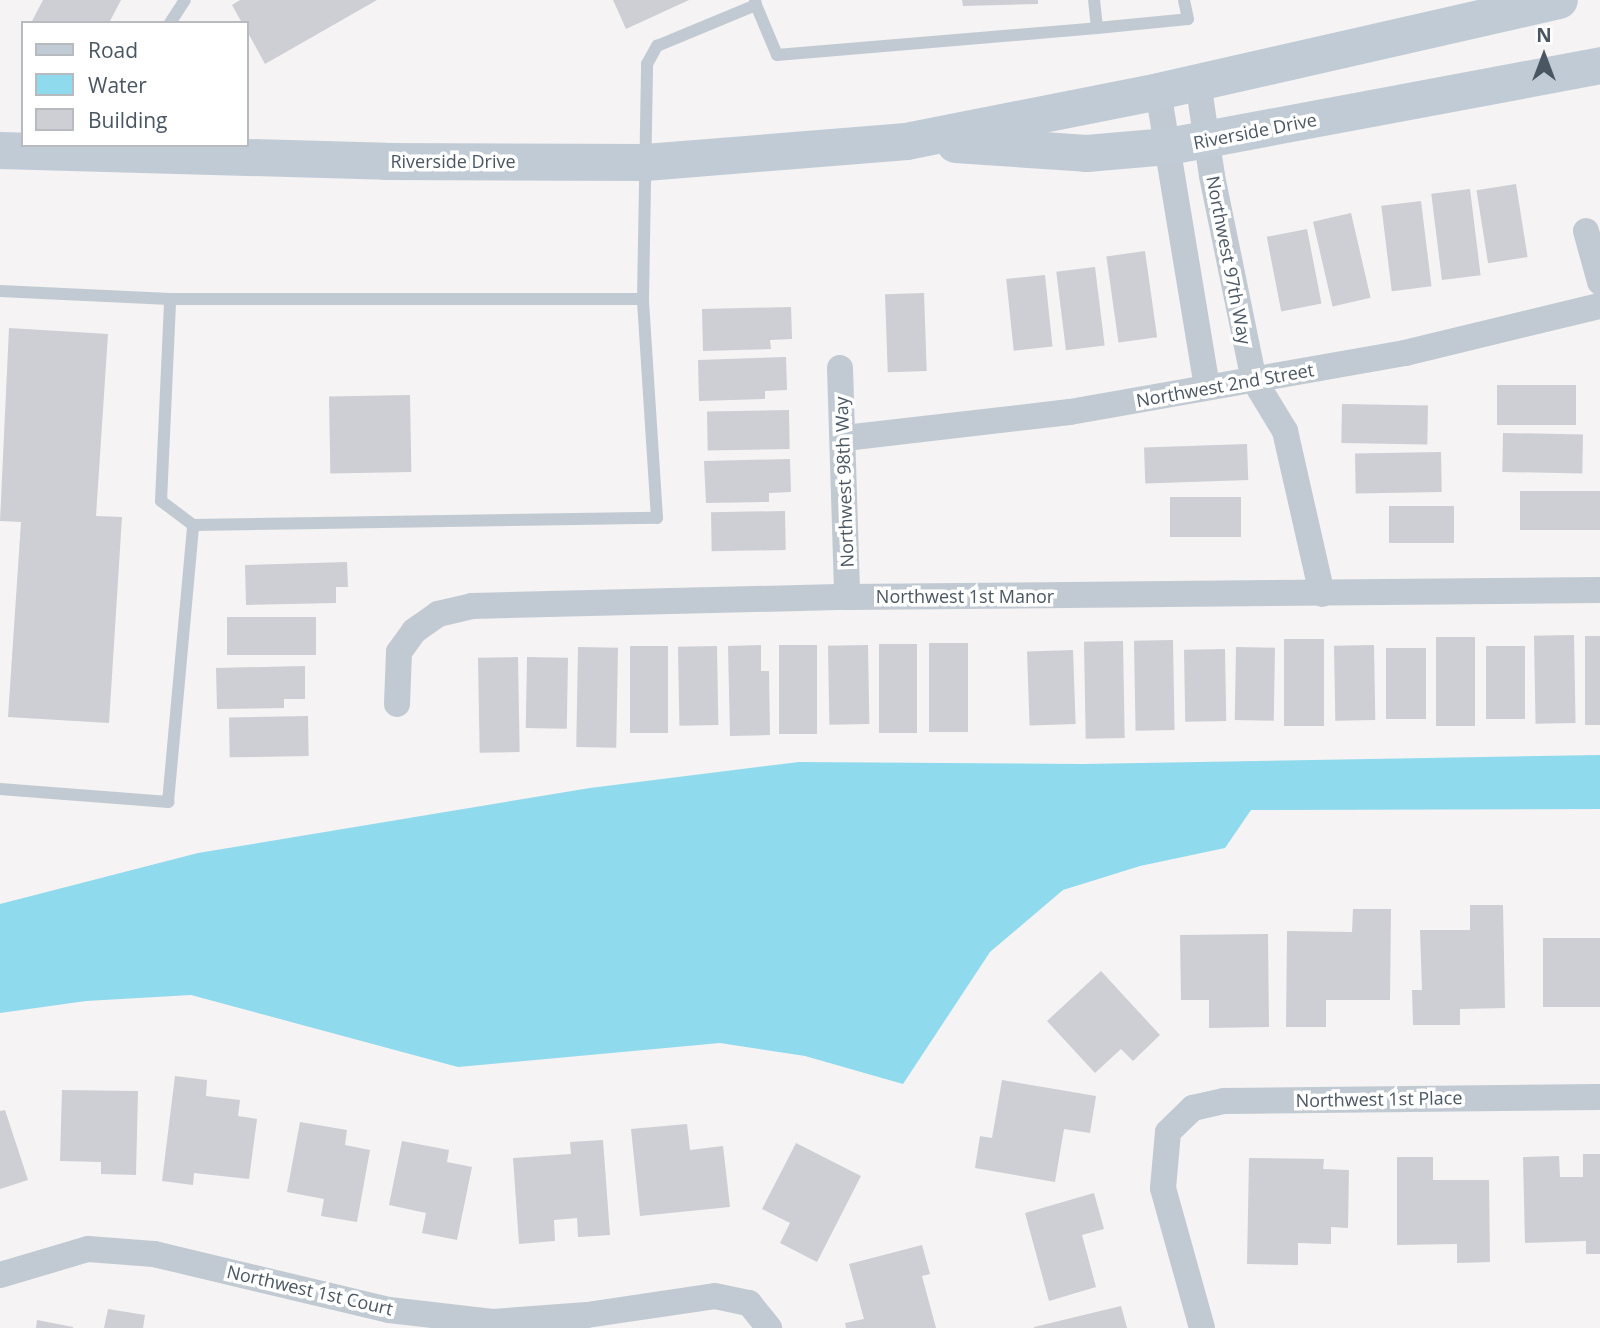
<!DOCTYPE html>
<style>
body{margin:0}
#map{position:relative;width:1600px;height:1328px;overflow:hidden;background:#f5f3f3;font-family:"Open Sans",sans-serif}
div>[style]{position:absolute}
.water>*{inset:0;background:#90daee}
.building>*{inset:0;background:#cdcfd5;transform-origin:0 0}
.lane>*{height:12px;margin:-6px;padding:0 6px;transform-origin:6px;border-radius:6px;background:#c1cad2}
.street>*{height:26px;margin:-13px;padding:0 13px;transform-origin:13px;border-radius:13px;background:#c1cad2}
.secondary>*{height:37px;margin:-18.5px;padding:0 18.5px;transform-origin:18.5px;border-radius:18.5px;background:#c1cbd6}
span{translate:-50% -50%;white-space:nowrap;text-align:center;line-height:1.15;-webkit-text-stroke:7px #fff;paint-order:stroke}
.street-label{font-size:18px;color:#4a5661}
.legend{position:absolute;left:21px;top:21px;width:228px;height:126px;box-sizing:border-box;background:#fff;border:2px solid #b7bbc0;margin:0;padding:9px 12px;list-style:none;font-size:21px;color:#4a5661}
.legend li{display:flex;align-items:center;gap:14px;height:35px}
.legend b{width:35px;border:2px solid #b7bbc0}
.north{position:absolute;left:1509px;top:21px;width:70px;height:70px;-webkit-text-stroke:5px #fff;paint-order:stroke;rotate:0deg;font-size:19px;font-weight:700;line-height:28px;text-align:center;color:#4a5661}
.north::after{content:'';display:block;margin:auto;width:24px;height:32px;background:#4a5661;clip-path:polygon(50% 0,100% 100%,50% 72%,0 100%)}
</style>
<div id="map">
<div class="water">
<div style="clip-path:polygon(1600px 755px,1600px 809px,1251px 810px,1225px 848px,1140px 866px,1063px 890px,990px 952px,903px 1084px,805px 1056px,720px 1043px,458px 1067px,191px 995px,86px 1001px,0 1013px,0 904px,198px 853px,590px 788px,799px 762px,1083px 764px)"></div>
</div>
<div class="building">
<div style="clip-path:polygon(43px 0,121px 0,109px 23px,31px 23px)"></div>
<div style="clip-path:polygon(240px 0,377px 0,265px 64px,247px 31px,247px 23px,242px 23px,232px 5px)"></div>
<div style="clip-path:polygon(613px 0,689px 0,626px 29px)"></div>
<div style="clip-path:polygon(962px 0,1038px 0,1038px 4px,963px 6px)"></div>
<div style="left:1516px;top:184px;width:74px;height:40px;rotate:81deg"></div>
<div style="left:1470px;top:189px;width:87px;height:39px;rotate:83deg"></div>
<div style="left:1421px;top:201px;width:86px;height:40px;rotate:83deg"></div>
<div style="left:1351px;top:213px;width:87px;height:39px;rotate:77deg"></div>
<div style="left:1307px;top:229px;width:76px;height:41px;rotate:79deg"></div>
<div style="left:1145px;top:251px;width:87px;height:39px;rotate:82deg"></div>
<div style="left:1095px;top:267px;width:79px;height:39px;rotate:83deg"></div>
<div style="left:1045px;top:275px;width:72px;height:39px;rotate:84deg"></div>
<div style="left:924px;top:293px;width:78px;height:39px;rotate:88deg"></div>
<div style="clip-path:polygon(791px 307px,792px 339px,770px 340px,771px 349px,703px 351px,702px 309px)"></div>
<div style="clip-path:polygon(9px 328px,108px 334px,96px 516px,122px 517px,109px 723px,8px 717px,21px 522px,0 521px)"></div>
<div style="clip-path:polygon(786px 357px,787px 390px,765px 391px,765px 399px,699px 401px,698px 360px)"></div>
<div style="left:1497px;top:385px;width:79px;height:40px"></div>
<div style="left:410px;top:395px;width:77px;height:81px;rotate:89deg"></div>
<div style="left:1342px;top:404px;width:86px;height:39px;rotate:1deg"></div>
<div style="left:789px;top:410px;width:39px;height:82px;rotate:89deg"></div>
<div style="left:1503px;top:433px;width:80px;height:39px;rotate:1deg"></div>
<div style="left:1247px;top:444px;width:36px;height:103px;rotate:88deg"></div>
<div style="left:1441px;top:452px;width:40px;height:86px;rotate:89deg"></div>
<div style="clip-path:polygon(790px 459px,791px 492px,769px 493px,769px 502px,706px 503px,704px 461px)"></div>
<div style="left:1600px;top:491px;width:39px;height:80px;rotate:90deg"></div>
<div style="left:1241px;top:497px;width:40px;height:71px;rotate:90deg"></div>
<div style="left:1454px;top:506px;width:37px;height:65px;rotate:90deg"></div>
<div style="left:785px;top:511px;width:39px;height:74px;rotate:89deg"></div>
<div style="clip-path:polygon(347px 562px,348px 587px,336px 587px,336px 603px,246px 605px,245px 565px)"></div>
<div style="left:316px;top:617px;width:38px;height:89px;rotate:90deg"></div>
<div style="left:1574px;top:635px;width:88px;height:40px;rotate:89deg"></div>
<div style="left:1585px;top:636px;width:15px;height:89px"></div>
<div style="left:1436px;top:637px;width:39px;height:89px"></div>
<div style="left:1284px;top:639px;width:40px;height:87px"></div>
<div style="left:1173px;top:640px;width:90px;height:39px;rotate:89deg"></div>
<div style="left:1123px;top:641px;width:97px;height:39px;rotate:89deg"></div>
<div style="left:929px;top:643px;width:39px;height:89px"></div>
<div style="left:879px;top:644px;width:38px;height:89px"></div>
<div style="clip-path:polygon(761px 645px,761px 671px,769px 671px,770px 735px,730px 736px,728px 646px)"></div>
<div style="left:779px;top:645px;width:38px;height:89px"></div>
<div style="left:868px;top:645px;width:79px;height:40px;rotate:89deg"></div>
<div style="left:1374px;top:645px;width:75px;height:40px;rotate:89deg"></div>
<div style="left:630px;top:646px;width:38px;height:87px"></div>
<div style="left:717px;top:646px;width:79px;height:39px;rotate:89deg"></div>
<div style="left:1486px;top:646px;width:39px;height:73px"></div>
<div style="left:578px;top:647px;width:40px;height:100px;rotate:1deg"></div>
<div style="left:1236px;top:647px;width:39px;height:73px;rotate:1deg"></div>
<div style="left:1386px;top:648px;width:40px;height:71px"></div>
<div style="left:1225px;top:649px;width:72px;height:41px;rotate:89deg"></div>
<div style="left:1073px;top:650px;width:74px;height:46px;rotate:88deg"></div>
<div style="left:518px;top:657px;width:95px;height:40px;rotate:89deg"></div>
<div style="left:527px;top:657px;width:41px;height:71px;rotate:1deg"></div>
<div style="clip-path:polygon(305px 666px,305px 699px,284px 699px,284px 708px,217px 709px,216px 668px)"></div>
<div style="left:308px;top:716px;width:40px;height:79px;rotate:89deg"></div>
<div style="clip-path:polygon(1470px 905px,1503px 905px,1505px 1008px,1460px 1009px,1460px 1025px,1413px 1025px,1412px 990px,1422px 990px,1420px 930px,1470px 930px)"></div>
<div style="clip-path:polygon(1353px 909px,1391px 909px,1390px 1000px,1326px 1000px,1326px 1027px,1286px 1027px,1287px 931px,1352px 932px)"></div>
<div style="clip-path:polygon(1268px 934px,1269px 1027px,1209px 1028px,1209px 1000px,1181px 1000px,1180px 935px)"></div>
<div style="left:1600px;top:938px;width:69px;height:57px;rotate:90deg"></div>
<div style="clip-path:polygon(1101px 971px,1160px 1035px,1133px 1061px,1121px 1049px,1095px 1073px,1047px 1021px)"></div>
<div style="clip-path:polygon(175px 1076px,207px 1080px,206px 1096px,240px 1100px,238px 1116px,257px 1119px,249px 1179px,194px 1173px,193px 1185px,162px 1181px)"></div>
<div style="clip-path:polygon(1002px 1080px,1096px 1096px,1090px 1133px,1064px 1129px,1055px 1182px,975px 1168px,980px 1136px,992px 1138px)"></div>
<div style="clip-path:polygon(62px 1090px,138px 1091px,136px 1175px,101px 1174px,101px 1162px,60px 1161px)"></div>
<div style="clip-path:polygon(5px 1110px,28px 1180px,0 1189px,0 1111px)"></div>
<div style="clip-path:polygon(300px 1122px,347px 1130px,345px 1145px,370px 1150px,357px 1222px,321px 1216px,324px 1199px,287px 1192px)"></div>
<div style="clip-path:polygon(687px 1124px,690px 1150px,723px 1146px,730px 1207px,640px 1216px,631px 1129px)"></div>
<div style="clip-path:polygon(603px 1140px,610px 1235px,578px 1237px,577px 1218px,554px 1220px,555px 1241px,519px 1244px,513px 1158px,571px 1154px,570px 1142px)"></div>
<div style="clip-path:polygon(402px 1141px,449px 1150px,447px 1162px,472px 1167px,457px 1240px,422px 1233px,426px 1213px,389px 1205px)"></div>
<div style="clip-path:polygon(796px 1143px,861px 1176px,817px 1262px,780px 1243px,790px 1223px,762px 1209px)"></div>
<div style="clip-path:polygon(1583px 1154px,1600px 1154px,1600px 1254px,1586px 1254px,1586px 1241px,1525px 1243px,1523px 1157px,1559px 1156px,1560px 1177px,1583px 1177px)"></div>
<div style="clip-path:polygon(1397px 1157px,1433px 1157px,1433px 1180px,1489px 1180px,1490px 1262px,1457px 1263px,1457px 1244px,1397px 1245px)"></div>
<div style="clip-path:polygon(1249px 1158px,1324px 1159px,1323px 1169px,1349px 1170px,1348px 1228px,1331px 1227px,1331px 1244px,1298px 1243px,1298px 1265px,1247px 1264px)"></div>
<div style="clip-path:polygon(1094px 1193px,1104px 1229px,1082px 1235px,1096px 1287px,1049px 1301px,1025px 1213px)"></div>
<div style="clip-path:polygon(922px 1245px,930px 1274px,922px 1276px,936px 1328px,846px 1328px,845px 1323px,864px 1319px,849px 1264px)"></div>
<div style="clip-path:polygon(1121px 1306px,1127px 1328px,1034px 1328px,1034px 1327px)"></div>
<div style="clip-path:polygon(108px 1309px,145px 1315px,143px 1328px,104px 1328px)"></div>
<div style="clip-path:polygon(37px 1320px,73px 1327px,73px 1328px,36px 1328px)"></div>
</div>
<div class="lane">
<div style="left:756px;top:5px;width:54px;rotate:67.2deg"></div>
<div style="left:777px;top:55px;width:321px;rotate:-4.8deg"></div>
<div style="left:1097px;top:28px;width:28px;rotate:-96deg"></div>
<div style="left:170px;top:23px;width:27px;rotate:-57deg"></div>
<div style="left:1097px;top:28px;width:91px;rotate:-5.6deg"></div>
<div style="left:1188px;top:19px;width:19px;rotate:-102deg"></div>
<div style="left:0;top:291px;width:170px;rotate:2.7deg"></div>
<div style="left:170px;top:299px;width:473px"></div>
<div style="left:643px;top:299px;width:235px;rotate:-89deg"></div>
<div style="left:647px;top:64px;width:21px;rotate:-61deg"></div>
<div style="left:657px;top:46px;width:107px;rotate:-22.5deg"></div>
<div style="left:756px;top:5px;width:5px;rotate:-101deg"></div>
<div style="left:193px;top:525px;width:464px;rotate:-0.9deg"></div>
<div style="left:657px;top:518px;width:219px;rotate:-93.7deg"></div>
<div style="left:0;top:789px;width:169px;rotate:4.4deg"></div>
<div style="left:168px;top:802px;width:278px;rotate:-84.8deg"></div>
<div style="left:193px;top:525px;width:40px;rotate:-143deg"></div>
<div style="left:161px;top:501px;width:202px;rotate:-87.4deg"></div>
</div>
<div class="street">
<div style="left:1198px;top:82px;width:95px;rotate:81.5deg"></div>
<div style="left:1212px;top:176px;width:208px;rotate:78.4deg"></div>
<div style="left:1254px;top:380px;width:60px;rotate:58.7deg"></div>
<div style="left:1285px;top:431px;width:167px;rotate:77.2deg"></div>
<div style="left:1158px;top:91px;width:300px;rotate:80.6deg"></div>
<div style="left:1586px;top:231px;width:53px;rotate:74.6deg"></div>
<div style="left:840px;top:368px;width:229px;rotate:88.2deg"></div>
<div style="left:845px;top:438px;width:226px;rotate:-6.6deg"></div>
<div style="left:1070px;top:412px;width:340px;rotate:-10deg"></div>
<div style="left:1405px;top:353px;width:201px;rotate:-13.6deg"></div>
<div style="left:397px;top:704px;width:52px;rotate:-87.8deg"></div>
<div style="left:399px;top:652px;width:26px;rotate:-54deg"></div>
<div style="left:414px;top:631px;width:29px;rotate:-35deg"></div>
<div style="left:438px;top:614px;width:35px;rotate:-13deg"></div>
<div style="left:472px;top:606px;width:375px;rotate:-1.4deg"></div>
<div style="left:847px;top:597px;width:753px;rotate:-0.53deg"></div>
<div style="left:0;top:1275px;width:92px;rotate:-16.5deg"></div>
<div style="left:88px;top:1249px;width:66px;rotate:4.3deg"></div>
<div style="left:154px;top:1254px;width:242px;rotate:13.4deg"></div>
<div style="left:389px;top:1310px;width:104px;rotate:6.6deg"></div>
<div style="left:492px;top:1322px;width:95px;rotate:-4.2deg"></div>
<div style="left:587px;top:1315px;width:129px;rotate:-8.4deg"></div>
<div style="left:715px;top:1296px;width:35px;rotate:12deg"></div>
<div style="left:749px;top:1303px;width:32px;rotate:51deg"></div>
<div style="left:1202px;top:1328px;width:145px;rotate:-105.6deg"></div>
<div style="left:1163px;top:1188px;width:56px;rotate:-84.9deg"></div>
<div style="left:1168px;top:1132px;width:35px;rotate:-44deg"></div>
<div style="left:1193px;top:1108px;width:32px;rotate:-13deg"></div>
<div style="left:1224px;top:1101px;width:376px;rotate:-0.6deg"></div>
</div>
<div class="secondary">
<div style="left:955px;top:144px;width:131px;rotate:3.9deg"></div>
<div style="left:1086px;top:153px;width:82px;rotate:-4.9deg"></div>
<div style="left:1168px;top:146px;width:440px;rotate:-10.6deg"></div>
<div style="left:0;top:150px;width:385px;rotate:1.6deg"></div>
<div style="left:385px;top:161px;width:260px;rotate:0.2deg"></div>
<div style="left:645px;top:162px;width:262px;rotate:-4.6deg"></div>
<div style="left:906px;top:141px;width:257px;rotate:-11.2deg"></div>
<div style="left:1158px;top:91px;width:411px;rotate:-12.8deg"></div>
</div>
<div class="street-label">
<span style="left:1255px;top:131px;rotate:-11deg">Riverside Drive</span>
<span style="left:453px;top:161px">Riverside Drive</span>
<span style="left:1229px;top:260px;rotate:79deg">Northwest 97th Way</span>
<span style="left:1225px;top:385px;rotate:-10deg">Northwest 2nd Street</span>
<span style="left:844px;top:482px;rotate:-92deg">Northwest 98th Way</span>
<span style="left:965px;top:596px">Northwest 1st Manor</span>
<span style="left:1379px;top:1099px;rotate:-1deg">Northwest 1st Place</span>
<span style="left:310px;top:1290px;rotate:13deg">Northwest 1st Court</span>
</div>
<ul class="legend">
<li><b style="height:9px;background:#c1cbd6"></b>Road</li>
<li><b style="height:19px;background:#90daee"></b>Water</li>
<li><b style="height:19px;background:#cdcfd5"></b>Building</li>
</ul>
<div class="north">N</div>
</div>
